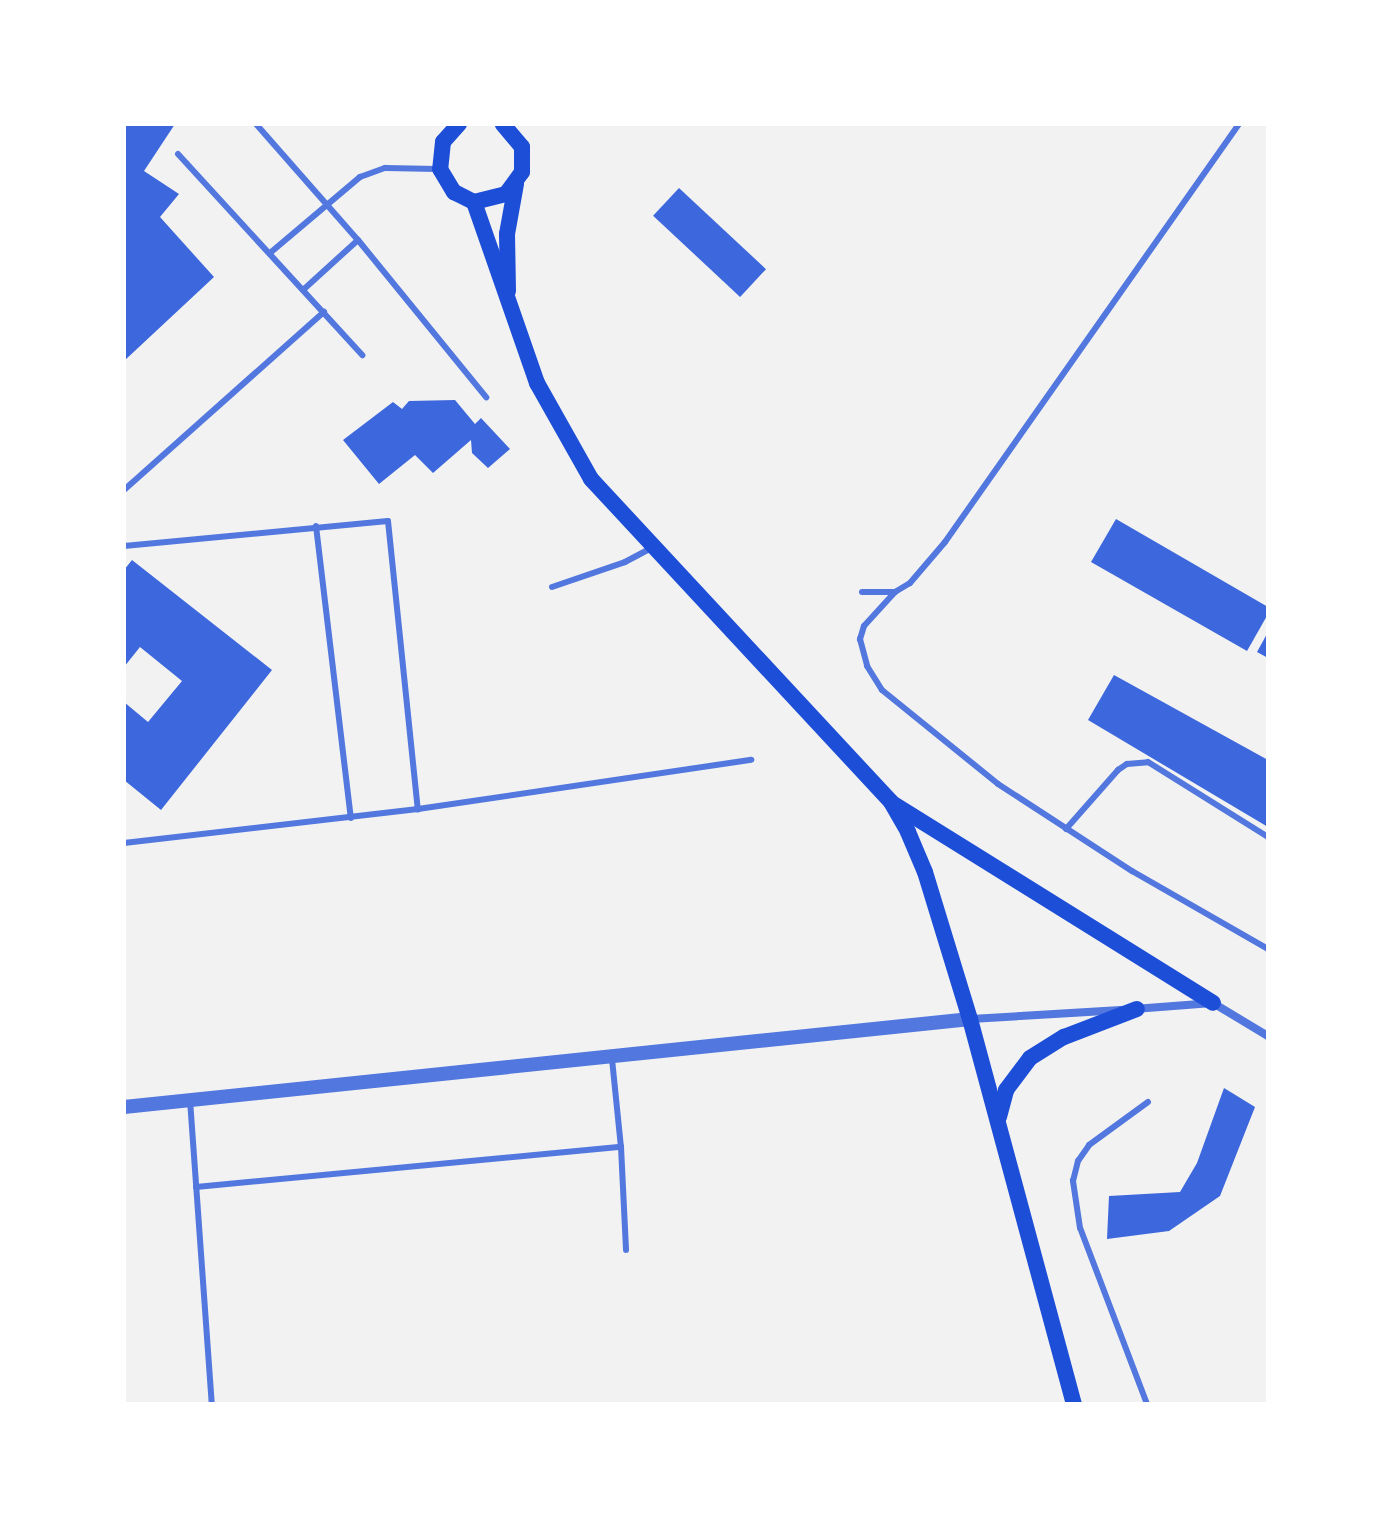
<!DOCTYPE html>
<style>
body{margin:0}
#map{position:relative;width:1392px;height:1528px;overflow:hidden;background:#f2f2f2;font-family:"Public Sans",sans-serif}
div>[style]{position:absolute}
.building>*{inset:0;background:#3d67dc;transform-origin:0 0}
.service>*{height:6px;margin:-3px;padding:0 3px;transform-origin:3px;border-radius:3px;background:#5277de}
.minor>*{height:8px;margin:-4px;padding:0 4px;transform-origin:4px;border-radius:4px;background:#5277de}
.tertiary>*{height:14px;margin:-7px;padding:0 7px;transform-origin:7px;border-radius:7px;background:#5277de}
.secondary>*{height:16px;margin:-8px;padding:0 8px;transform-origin:8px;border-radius:8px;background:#1d4ed8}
span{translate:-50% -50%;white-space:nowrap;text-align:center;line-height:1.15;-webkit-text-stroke:8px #fff;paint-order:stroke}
.frame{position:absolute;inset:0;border:126px solid #fff;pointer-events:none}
</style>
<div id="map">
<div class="building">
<div style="clip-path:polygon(124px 124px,175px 124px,144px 171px,179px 194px,160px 217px,214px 277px,124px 361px)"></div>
<div style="left:679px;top:188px;width:119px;height:38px;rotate:43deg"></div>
<div style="clip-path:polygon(455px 400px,475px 424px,481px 418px,510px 449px,488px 468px,472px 453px,471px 440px,433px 473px,415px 455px,379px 484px,343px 440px,393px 402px,402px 409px,409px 401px)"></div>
<div style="clip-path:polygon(1116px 519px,1268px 607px,1268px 614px,1247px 651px,1091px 562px)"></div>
<div style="clip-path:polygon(132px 560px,272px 670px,161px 810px,124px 780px,124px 702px,148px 722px,182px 681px,140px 647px,124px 667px,124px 570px)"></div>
<div style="clip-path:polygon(1268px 632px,1268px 658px,1257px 652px)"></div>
<div style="clip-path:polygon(1114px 675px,1268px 760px,1268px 827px,1088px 720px)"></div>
<div style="clip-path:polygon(1224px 1088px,1255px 1107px,1220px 1196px,1169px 1231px,1107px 1239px,1109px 1196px,1180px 1192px,1197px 1163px)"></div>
</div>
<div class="service">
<div style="left:256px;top:124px;width:154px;rotate:48.7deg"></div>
<div style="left:358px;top:240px;width:203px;rotate:50.8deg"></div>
<div style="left:178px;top:154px;width:273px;rotate:47.5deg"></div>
<div style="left:270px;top:253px;width:118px;rotate:-40.2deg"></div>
<div style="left:360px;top:177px;width:27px;rotate:-20deg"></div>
<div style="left:385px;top:168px;width:52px;rotate:1.1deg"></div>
<div style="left:303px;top:290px;width:74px;rotate:-42.3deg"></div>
<div style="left:124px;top:490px;width:268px;rotate:-41.7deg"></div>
<div style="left:316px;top:526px;width:294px;rotate:83.2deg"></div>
<div style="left:124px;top:546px;width:265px;rotate:-5.4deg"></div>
<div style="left:388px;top:521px;width:290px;rotate:84.1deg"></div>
<div style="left:418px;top:809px;width:296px;rotate:173.4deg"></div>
<div style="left:552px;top:587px;width:77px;rotate:-18.9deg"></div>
<div style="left:625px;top:562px;width:32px;rotate:-28deg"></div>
<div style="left:862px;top:592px;width:33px"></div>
<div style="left:895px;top:592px;width:17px;rotate:-31deg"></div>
<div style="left:910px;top:583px;width:54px;rotate:-49.5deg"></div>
<div style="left:945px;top:542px;width:511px;rotate:-54.88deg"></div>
<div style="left:895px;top:592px;width:46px;rotate:132.4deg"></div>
<div style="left:864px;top:626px;width:14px;rotate:107deg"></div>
<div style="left:860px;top:639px;width:28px;rotate:75deg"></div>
<div style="left:867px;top:666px;width:28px;rotate:58deg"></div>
<div style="left:882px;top:690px;width:149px;rotate:39deg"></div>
<div style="left:998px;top:784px;width:160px;rotate:33deg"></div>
<div style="left:1132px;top:871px;width:157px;rotate:29.8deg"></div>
<div style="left:418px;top:809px;width:337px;rotate:-8.4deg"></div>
<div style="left:1066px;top:829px;width:79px;rotate:-48.6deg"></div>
<div style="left:1118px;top:770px;width:11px;rotate:-34deg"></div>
<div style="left:1127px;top:764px;width:21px;rotate:-5deg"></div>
<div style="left:1148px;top:762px;width:142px;rotate:32deg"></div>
<div style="left:612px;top:1059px;width:88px;rotate:84.2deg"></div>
<div style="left:190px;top:1100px;width:305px;rotate:85.9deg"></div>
<div style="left:196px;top:1187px;width:427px;rotate:-5.4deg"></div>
<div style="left:621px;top:1147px;width:103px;rotate:87.2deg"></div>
<div style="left:1147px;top:1404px;width:188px;rotate:-110.8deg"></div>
<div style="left:1080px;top:1228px;width:48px;rotate:-98.5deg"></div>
<div style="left:1073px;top:1181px;width:21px;rotate:-76deg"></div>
<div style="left:1078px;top:1161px;width:19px;rotate:-55deg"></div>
<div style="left:1089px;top:1145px;width:73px;rotate:-36.1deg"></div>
</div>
<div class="minor">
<div style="left:1134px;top:1009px;width:79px;rotate:-4.3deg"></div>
<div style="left:1213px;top:1003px;width:64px;rotate:31deg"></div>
<div style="left:971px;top:1019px;width:150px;rotate:-3.4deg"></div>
</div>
<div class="tertiary">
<div style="left:124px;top:1107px;width:851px;rotate:-5.94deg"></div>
</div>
<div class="secondary">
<div style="left:459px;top:124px;width:24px;rotate:132deg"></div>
<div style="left:443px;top:142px;width:27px;rotate:96deg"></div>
<div style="left:440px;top:169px;width:27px;rotate:59deg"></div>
<div style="left:454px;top:192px;width:22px;rotate:27deg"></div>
<div style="left:474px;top:202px;width:33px;rotate:-14deg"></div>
<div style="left:506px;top:194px;width:27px;rotate:-54deg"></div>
<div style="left:522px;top:172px;width:25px;rotate:-90deg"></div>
<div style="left:522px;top:147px;width:30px;rotate:-130deg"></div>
<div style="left:474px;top:202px;width:192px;rotate:70.8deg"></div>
<div style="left:537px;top:383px;width:110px;rotate:60.6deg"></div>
<div style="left:591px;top:479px;width:441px;rotate:47.1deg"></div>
<div style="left:891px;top:802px;width:34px;rotate:60deg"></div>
<div style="left:908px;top:832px;width:43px;rotate:67deg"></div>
<div style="left:925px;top:872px;width:154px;rotate:73deg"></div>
<div style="left:970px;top:1019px;width:399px;rotate:74.9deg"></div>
<div style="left:508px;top:291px;width:57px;rotate:-91deg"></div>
<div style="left:507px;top:234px;width:51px;rotate:-79.8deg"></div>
<div style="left:892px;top:803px;width:378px;rotate:31.9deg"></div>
<div style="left:999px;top:1117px;width:28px;rotate:-75deg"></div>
<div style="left:1006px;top:1090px;width:40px;rotate:-53deg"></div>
<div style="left:1030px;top:1058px;width:40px;rotate:-32deg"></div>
<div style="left:1064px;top:1037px;width:78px;rotate:-21deg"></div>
</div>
<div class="frame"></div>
</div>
